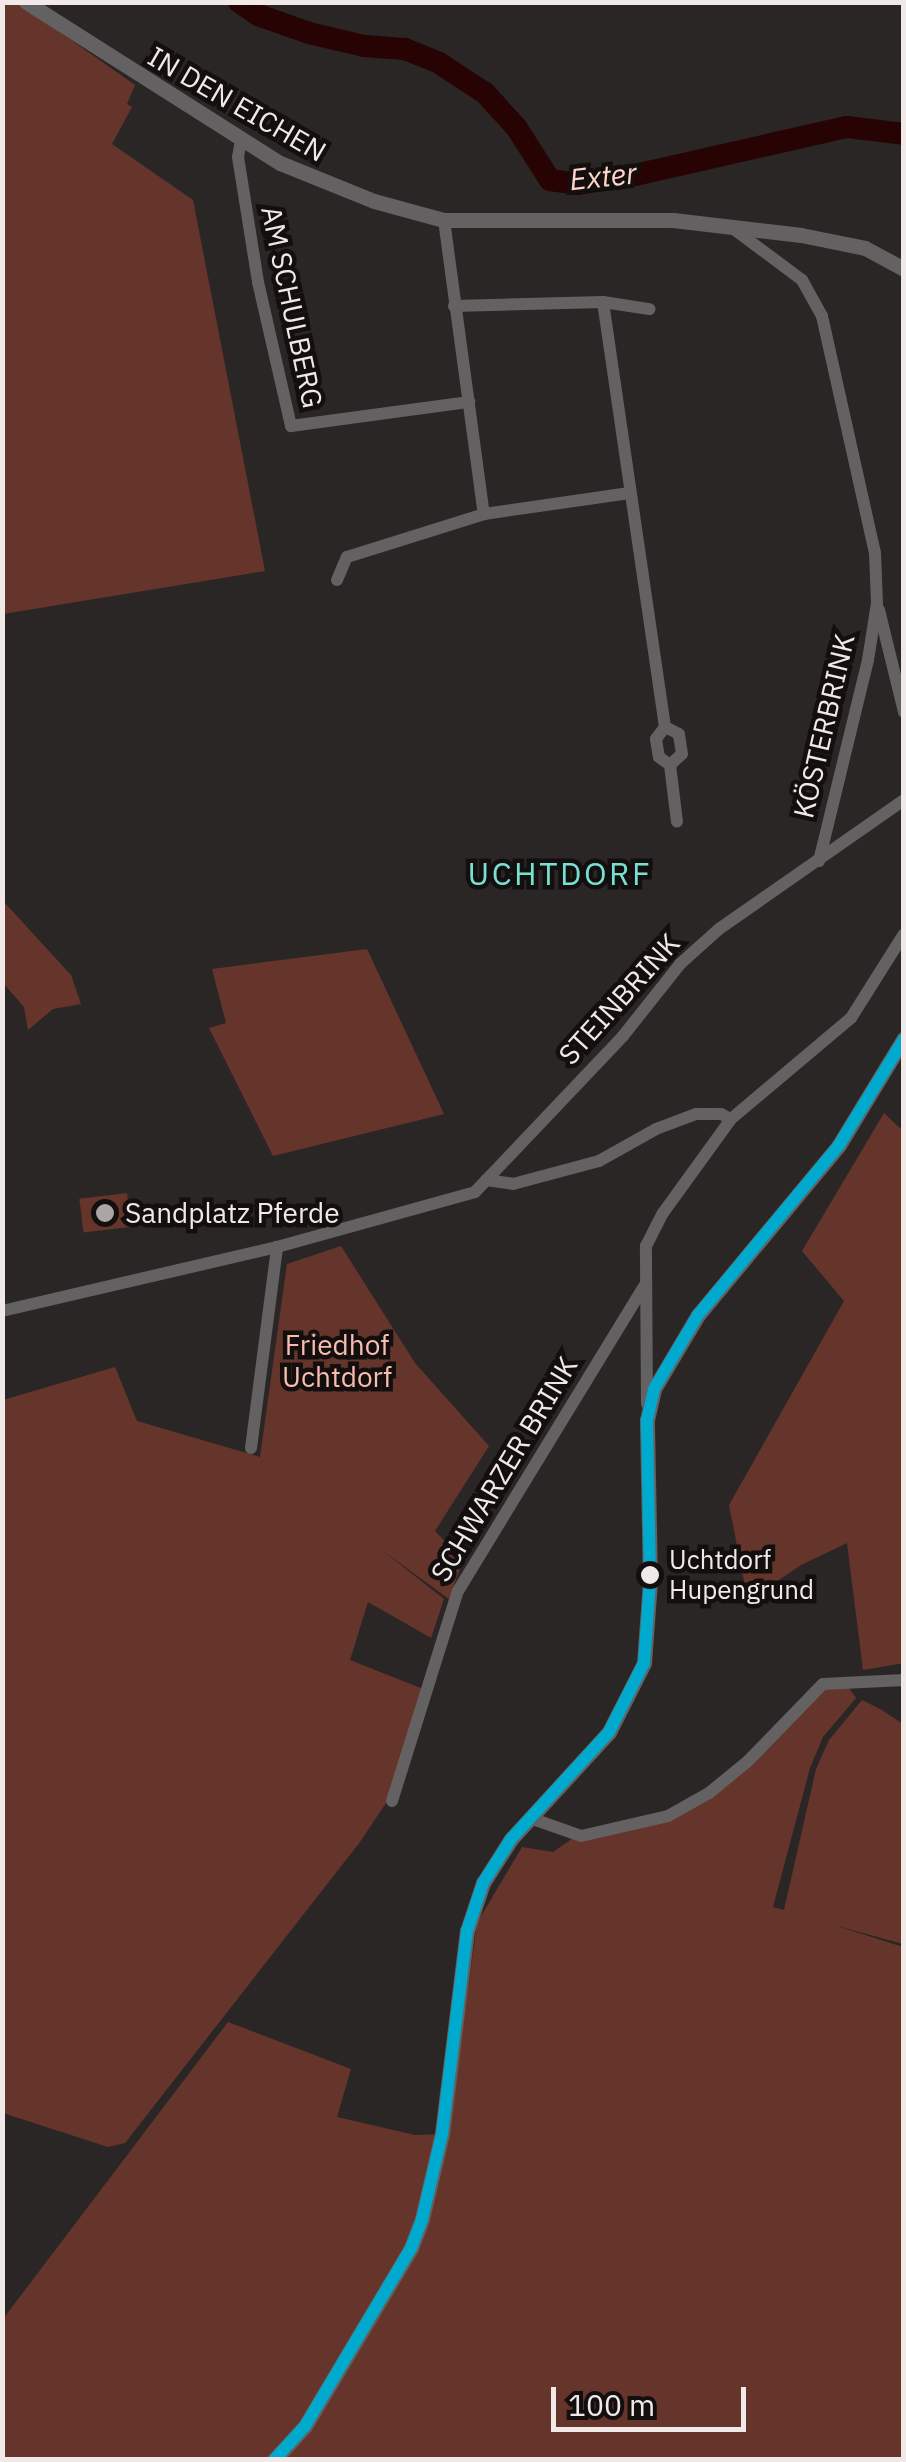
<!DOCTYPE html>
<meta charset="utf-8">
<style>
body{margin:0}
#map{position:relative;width:906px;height:2462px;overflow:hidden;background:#2b2626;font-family:"IBM Plex Sans",sans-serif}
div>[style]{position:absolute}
.green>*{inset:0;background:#65352b;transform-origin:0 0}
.river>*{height:22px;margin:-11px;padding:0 11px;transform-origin:11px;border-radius:11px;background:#270303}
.minor>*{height:12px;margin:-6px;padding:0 6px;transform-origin:6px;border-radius:6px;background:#636161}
.tertiary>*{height:15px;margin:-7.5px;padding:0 7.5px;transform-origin:7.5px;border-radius:7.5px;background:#636161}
.bus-1>*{height:12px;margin:-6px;padding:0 6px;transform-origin:6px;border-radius:6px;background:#00a9ce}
.dots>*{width:28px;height:28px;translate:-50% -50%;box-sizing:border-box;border:5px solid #130f0f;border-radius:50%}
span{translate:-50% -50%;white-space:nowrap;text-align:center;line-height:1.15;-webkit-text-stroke:9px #130f0f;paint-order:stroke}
.bus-label{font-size:26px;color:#f0e9e8}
.left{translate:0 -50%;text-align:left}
.street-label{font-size:28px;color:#f0e9e8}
.poi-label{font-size:28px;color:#f0e9e8}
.park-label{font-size:28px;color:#fabcae}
.water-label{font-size:30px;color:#ffd4ca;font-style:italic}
.quarter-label{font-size:32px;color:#78e0d2;letter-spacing:2.5px}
.frame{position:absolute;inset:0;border:5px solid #f0e9e8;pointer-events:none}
.scale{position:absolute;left:551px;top:2387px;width:195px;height:45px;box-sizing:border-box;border:5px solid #f0e9e8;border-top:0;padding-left:12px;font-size:30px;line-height:35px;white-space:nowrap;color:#f0e9e8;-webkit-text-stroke:8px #130f0f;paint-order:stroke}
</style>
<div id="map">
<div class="green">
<div style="clip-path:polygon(17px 2px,135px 85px,127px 104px,132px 107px,112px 144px,193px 200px,265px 571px,3px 614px,2px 3px)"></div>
<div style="clip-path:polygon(3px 901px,71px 975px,81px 1004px,53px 1009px,28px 1030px,24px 1007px,3px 983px)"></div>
<div style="clip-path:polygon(367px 949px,444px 1114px,273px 1156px,209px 1028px,226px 1023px,212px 969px)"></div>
<div style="clip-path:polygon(884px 1113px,904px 1132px,904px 1663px,863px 1670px,847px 1543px,801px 1565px,748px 1601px,729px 1505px,844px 1301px,802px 1251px)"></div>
<div style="left:127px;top:1193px;width:34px;height:48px;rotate:83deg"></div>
<div style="clip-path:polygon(341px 1246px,415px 1363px,489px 1446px,435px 1531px,463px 1560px,449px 1599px,383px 1551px,444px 1599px,431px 1638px,368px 1602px,350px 1660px,423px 1689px,392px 1794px,360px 1842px,125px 2143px,108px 2147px,3px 2113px,3px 1400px,115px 1367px,137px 1421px,260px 1457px,287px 1264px)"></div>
<div style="clip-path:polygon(847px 1685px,856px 1698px,823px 1737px,810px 1768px,773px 1907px,784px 1910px,816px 1769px,829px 1740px,862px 1700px,882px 1710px,903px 1724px,903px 1944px,834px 1925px,903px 1947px,903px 2459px,3px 2460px,3px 2319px,228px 2022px,351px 2069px,337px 2117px,415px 2135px,448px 2134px,477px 1923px,522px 1847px,553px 1852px,573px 1838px,691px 1808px,824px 1688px)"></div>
</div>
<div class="river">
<div style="left:239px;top:2px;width:23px;rotate:34deg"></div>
<div style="left:258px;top:15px;width:54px;rotate:19.4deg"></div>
<div style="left:309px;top:33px;width:57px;rotate:13.3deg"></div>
<div style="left:364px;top:46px;width:41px;rotate:4.2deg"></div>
<div style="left:405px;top:49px;width:37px;rotate:22deg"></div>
<div style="left:439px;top:63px;width:55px;rotate:33.1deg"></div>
<div style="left:485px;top:93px;width:46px;rotate:47.6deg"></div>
<div style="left:516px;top:127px;width:63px;rotate:57.3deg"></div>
<div style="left:550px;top:180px;width:28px;rotate:8deg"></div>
<div style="left:578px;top:184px;width:58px;rotate:-9deg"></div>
<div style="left:635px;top:175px;width:217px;rotate:-12.8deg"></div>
<div style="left:847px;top:127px;width:57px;rotate:7deg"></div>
</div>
<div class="minor">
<div style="left:241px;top:140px;width:17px;rotate:100deg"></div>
<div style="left:238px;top:157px;width:127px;rotate:80.9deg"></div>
<div style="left:258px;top:282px;width:148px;rotate:77.1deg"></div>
<div style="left:291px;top:426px;width:180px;rotate:-7.7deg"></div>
<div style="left:444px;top:220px;width:297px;rotate:82.3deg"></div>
<div style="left:735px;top:230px;width:84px;rotate:36.7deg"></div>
<div style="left:802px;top:280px;width:41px;rotate:60.9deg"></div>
<div style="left:822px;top:316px;width:243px;rotate:77.4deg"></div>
<div style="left:875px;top:553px;width:50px;rotate:87.7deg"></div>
<div style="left:877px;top:603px;width:58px;rotate:99deg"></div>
<div style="left:868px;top:660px;width:207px;rotate:103.7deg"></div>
<div style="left:603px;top:302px;width:429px;rotate:81.7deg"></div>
<div style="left:665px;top:727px;width:15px;rotate:127deg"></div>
<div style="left:656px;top:739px;width:18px;rotate:81deg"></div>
<div style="left:659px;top:757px;width:14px;rotate:36deg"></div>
<div style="left:670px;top:765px;width:16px;rotate:-43deg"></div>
<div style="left:682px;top:754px;width:20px;rotate:-99deg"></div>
<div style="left:679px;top:734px;width:16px;rotate:-153deg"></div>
<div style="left:454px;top:306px;width:149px;rotate:-1.5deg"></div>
<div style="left:603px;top:302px;width:47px;rotate:8.7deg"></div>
<div style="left:337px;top:580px;width:25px;rotate:-67deg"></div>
<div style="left:347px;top:557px;width:144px;rotate:-17.4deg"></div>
<div style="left:484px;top:514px;width:147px;rotate:-8.2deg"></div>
<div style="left:879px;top:610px;width:105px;rotate:76.2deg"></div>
<div style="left:670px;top:765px;width:57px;rotate:83deg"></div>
<div style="left:486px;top:1180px;width:27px;rotate:8deg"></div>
<div style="left:513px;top:1184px;width:89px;rotate:-15deg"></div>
<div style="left:599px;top:1161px;width:65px;rotate:-29.3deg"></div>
<div style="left:656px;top:1129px;width:43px;rotate:-20.6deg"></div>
<div style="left:696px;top:1114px;width:25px"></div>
<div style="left:721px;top:1114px;width:11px;rotate:27deg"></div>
<div style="left:2px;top:1311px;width:282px;rotate:-13.1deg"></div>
<div style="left:277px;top:1247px;width:205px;rotate:-15.5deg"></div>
<div style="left:475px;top:1192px;width:215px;rotate:-46.5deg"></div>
<div style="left:623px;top:1036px;width:92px;rotate:-51.6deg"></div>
<div style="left:680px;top:964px;width:52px;rotate:-41.9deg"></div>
<div style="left:719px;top:929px;width:226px;rotate:-34.9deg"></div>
<div style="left:647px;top:1404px;width:158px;rotate:-90.4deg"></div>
<div style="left:646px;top:1246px;width:37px;rotate:-63deg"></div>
<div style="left:663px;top:1213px;width:116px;rotate:-54.1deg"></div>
<div style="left:731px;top:1119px;width:157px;rotate:-40.1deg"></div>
<div style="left:851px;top:1018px;width:99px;rotate:-57.8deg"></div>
<div style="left:251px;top:1448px;width:203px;rotate:-82.6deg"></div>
<div style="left:392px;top:1801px;width:220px;rotate:-72.6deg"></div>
<div style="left:458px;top:1591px;width:357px;rotate:-58.6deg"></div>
<div style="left:530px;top:1818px;width:54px;rotate:19.4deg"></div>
<div style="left:581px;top:1836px;width:89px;rotate:-12.9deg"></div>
<div style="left:668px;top:1816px;width:47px;rotate:-29.3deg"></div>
<div style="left:709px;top:1793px;width:50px;rotate:-39.4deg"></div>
<div style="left:748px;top:1761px;width:107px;rotate:-45.8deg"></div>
<div style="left:823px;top:1684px;width:81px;rotate:-2.8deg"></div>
</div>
<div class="tertiary">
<div style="left:26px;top:2px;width:301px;rotate:32.4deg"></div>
<div style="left:280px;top:163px;width:101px;rotate:22deg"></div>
<div style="left:374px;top:201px;width:73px;rotate:15.2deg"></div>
<div style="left:444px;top:220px;width:229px"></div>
<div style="left:673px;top:220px;width:129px;rotate:6.7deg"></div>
<div style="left:801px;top:235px;width:65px;rotate:11.5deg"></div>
<div style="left:865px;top:248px;width:44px;rotate:28.3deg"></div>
<div style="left:274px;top:2460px;width:46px;rotate:-47.6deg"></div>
<div style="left:305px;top:2426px;width:207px;rotate:-59.2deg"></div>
<div style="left:411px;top:2248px;width:31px;rotate:-69deg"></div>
<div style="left:422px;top:2219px;width:87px;rotate:-76.8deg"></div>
<div style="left:442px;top:2134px;width:205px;rotate:-83deg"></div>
<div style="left:467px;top:1931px;width:51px;rotate:-71.6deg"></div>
<div style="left:483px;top:1883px;width:52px;rotate:-57.5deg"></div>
<div style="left:511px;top:1839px;width:145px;rotate:-47.5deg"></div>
<div style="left:609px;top:1732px;width:77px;rotate:-63.1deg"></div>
<div style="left:644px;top:1663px;width:82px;rotate:-85.8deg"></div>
<div style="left:650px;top:1581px;width:161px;rotate:-91.1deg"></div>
<div style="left:647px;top:1420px;width:32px;rotate:-77deg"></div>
<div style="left:654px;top:1389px;width:86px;rotate:-59.3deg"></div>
<div style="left:698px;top:1315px;width:221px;rotate:-50.3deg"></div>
<div style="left:839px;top:1145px;width:125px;rotate:-58.7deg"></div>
</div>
<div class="bus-1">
<div style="left:274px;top:2460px;width:46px;rotate:-47.6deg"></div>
<div style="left:305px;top:2426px;width:207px;rotate:-59.2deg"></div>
<div style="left:411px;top:2248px;width:31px;rotate:-69deg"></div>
<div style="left:422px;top:2219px;width:87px;rotate:-76.8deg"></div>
<div style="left:442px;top:2134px;width:205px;rotate:-83deg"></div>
<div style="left:467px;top:1931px;width:51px;rotate:-71.6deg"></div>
<div style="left:483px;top:1883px;width:52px;rotate:-57.5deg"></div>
<div style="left:511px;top:1839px;width:145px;rotate:-47.5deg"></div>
<div style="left:609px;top:1732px;width:77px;rotate:-63.1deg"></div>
<div style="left:644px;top:1663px;width:82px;rotate:-85.8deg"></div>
<div style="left:650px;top:1581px;width:161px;rotate:-91.1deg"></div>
<div style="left:647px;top:1420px;width:32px;rotate:-77deg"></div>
<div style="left:654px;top:1389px;width:86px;rotate:-59.3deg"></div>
<div style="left:698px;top:1315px;width:221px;rotate:-50.3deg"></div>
<div style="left:839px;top:1145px;width:124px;rotate:-58.5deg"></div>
</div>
<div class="dots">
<div style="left:105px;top:1213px;background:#aba5a4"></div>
<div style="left:650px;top:1575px;background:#f0e9e8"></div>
</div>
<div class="bus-label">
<span class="left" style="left:669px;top:1575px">Uchtdorf<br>Hupengrund</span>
</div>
<div class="street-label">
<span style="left:237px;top:104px;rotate:30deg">IN DEN EICHEN</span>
<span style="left:292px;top:307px;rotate:78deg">AM SCHULBERG</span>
<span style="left:824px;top:726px;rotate:-77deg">KÖSTERBRINK</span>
<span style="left:619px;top:999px;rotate:-48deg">STEINBRINK</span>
<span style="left:504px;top:1469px;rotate:-59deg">SCHWARZER BRINK</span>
</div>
<div class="poi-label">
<span class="left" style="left:125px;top:1213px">Sandplatz Pferde</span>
</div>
<div class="park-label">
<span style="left:337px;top:1361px">Friedhof<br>Uchtdorf</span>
</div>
<div class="water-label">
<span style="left:603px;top:176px;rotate:-6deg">Exter</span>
</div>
<div class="quarter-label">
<span style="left:560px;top:873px">UCHTDORF</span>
</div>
<div class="frame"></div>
<div class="scale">100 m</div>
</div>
